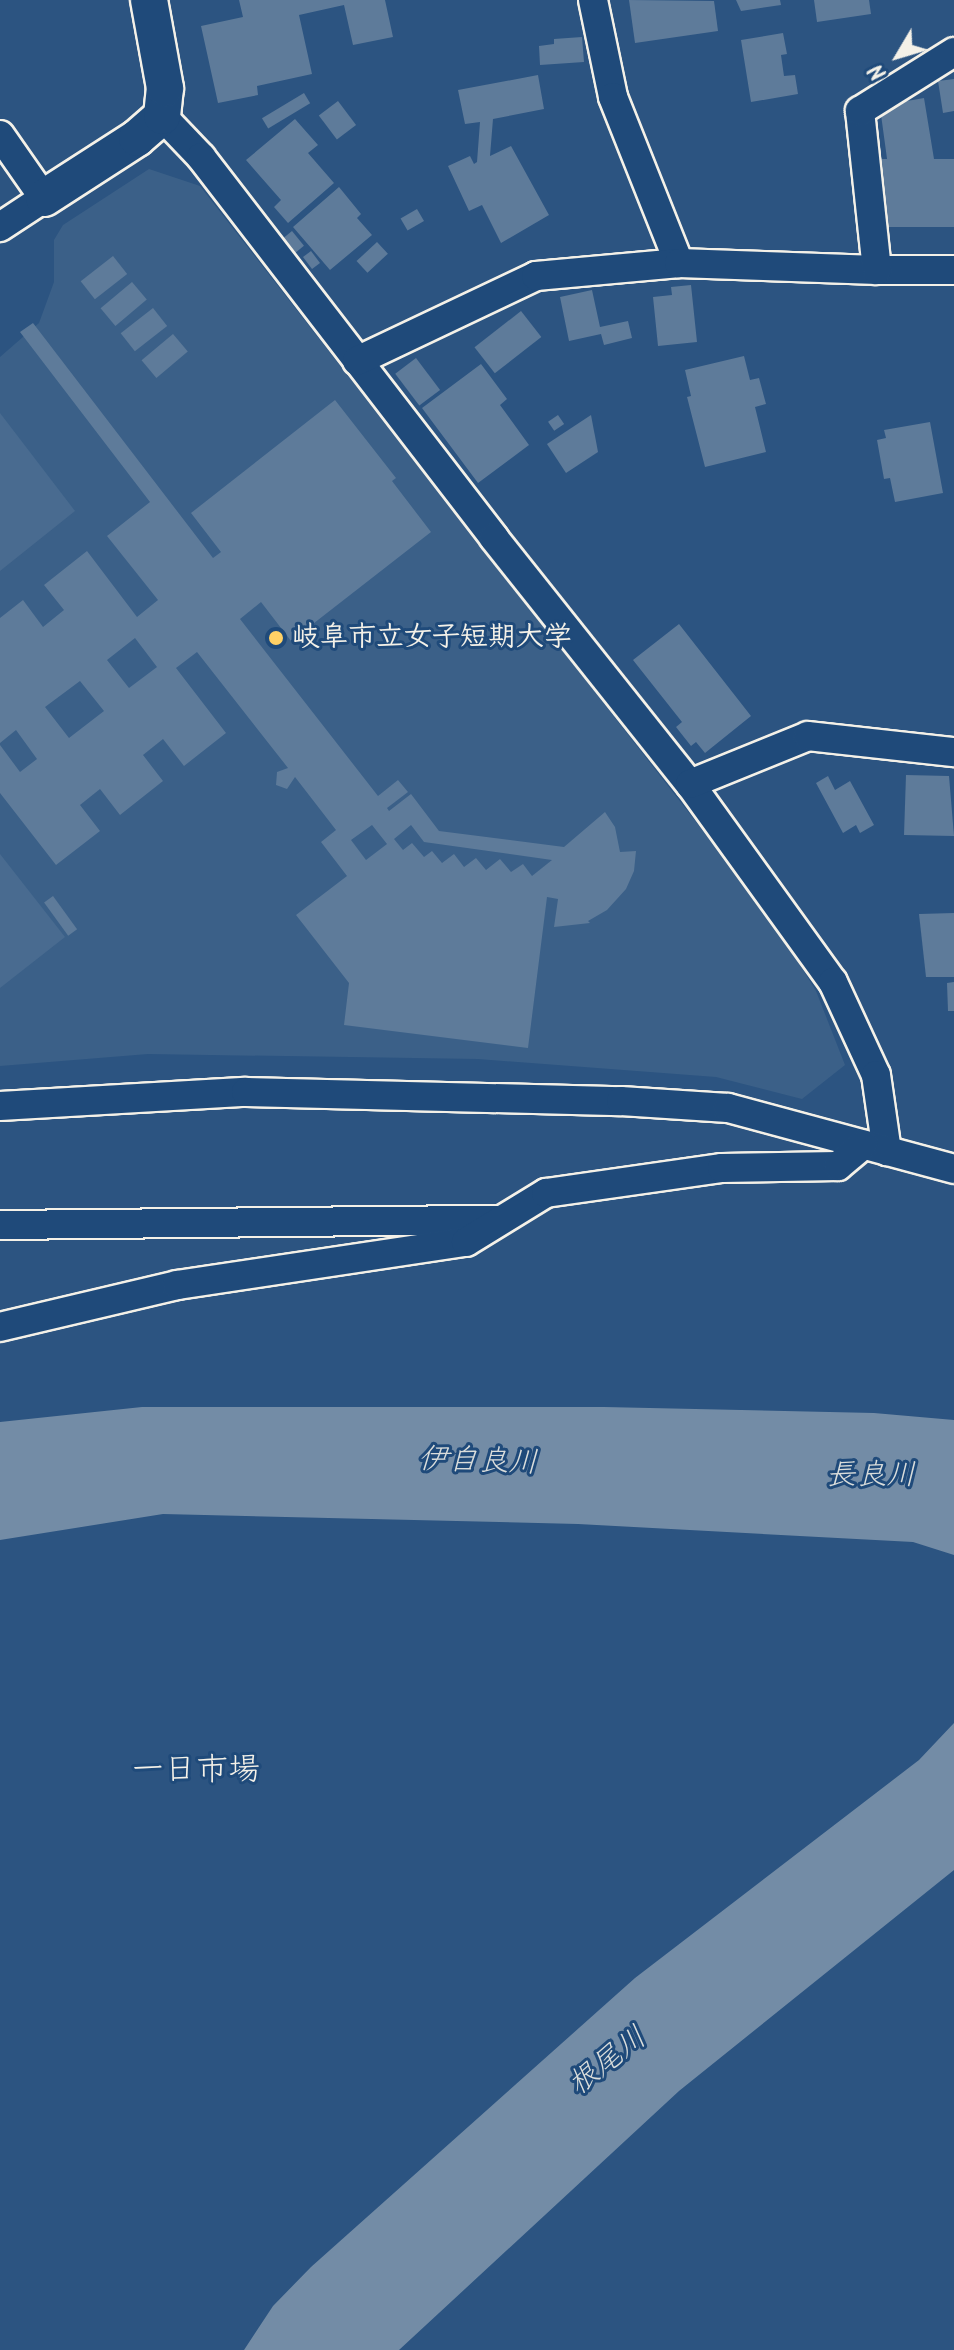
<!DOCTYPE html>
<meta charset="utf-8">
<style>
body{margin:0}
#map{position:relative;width:954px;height:2350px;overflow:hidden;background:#2c5481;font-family:Kalam,"Klee One",sans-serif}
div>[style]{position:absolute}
.built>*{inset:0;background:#3b6088}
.green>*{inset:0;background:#496b90}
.water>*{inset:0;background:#738ca6}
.building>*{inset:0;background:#5e7b9a;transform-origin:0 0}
.roads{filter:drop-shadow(2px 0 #f4f1e8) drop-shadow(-2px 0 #f4f1e8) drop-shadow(0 2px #f4f1e8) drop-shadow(0 -2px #f4f1e8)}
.minor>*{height:28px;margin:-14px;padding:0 14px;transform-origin:14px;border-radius:14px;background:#1f4a7a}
.tertiary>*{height:36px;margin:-18px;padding:0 18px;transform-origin:18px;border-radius:18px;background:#1f4a7a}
.dots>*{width:22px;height:22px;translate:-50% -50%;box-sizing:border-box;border:4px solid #1f4a7a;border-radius:50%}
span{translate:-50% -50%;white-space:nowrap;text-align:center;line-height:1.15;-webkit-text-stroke:6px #1f4a7a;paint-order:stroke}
.poi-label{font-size:28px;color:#f4f1e8;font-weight:700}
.left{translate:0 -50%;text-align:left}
.water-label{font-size:30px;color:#dadddb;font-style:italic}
.quarter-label{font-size:32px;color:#f4f1e8}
.north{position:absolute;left:858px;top:16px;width:80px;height:80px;-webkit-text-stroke:6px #1f4a7a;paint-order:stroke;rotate:232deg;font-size:22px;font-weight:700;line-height:32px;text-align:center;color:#f4f1e8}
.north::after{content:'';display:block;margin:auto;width:28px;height:36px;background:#f4f1e8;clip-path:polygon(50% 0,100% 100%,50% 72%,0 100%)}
</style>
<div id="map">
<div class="built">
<div style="clip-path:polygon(149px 169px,200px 186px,771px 918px,816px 991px,845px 1065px,802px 1099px,716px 1077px,478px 1059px,148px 1054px,0 1066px,0 357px,39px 323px,54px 282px,54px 240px,63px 225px)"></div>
</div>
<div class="green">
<div style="clip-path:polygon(0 413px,75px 511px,0 571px)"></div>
<div style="clip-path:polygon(0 854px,65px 937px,0 988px)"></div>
</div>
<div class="water">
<div style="clip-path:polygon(142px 1407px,604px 1407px,874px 1413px,954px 1420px,954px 1555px,913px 1542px,578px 1524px,163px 1514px,0 1540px,0 1422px)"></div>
<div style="clip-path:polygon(954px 1723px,954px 1870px,679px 2091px,399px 2350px,244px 2350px,273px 2306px,311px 2267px,635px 1978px,919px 1760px)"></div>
</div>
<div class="building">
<div style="clip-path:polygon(239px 0,385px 0,393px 37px,353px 45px,344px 5px,299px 15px,312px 74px,257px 86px,258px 95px,218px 103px,201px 26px,243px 17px)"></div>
<div style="clip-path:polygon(629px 0,714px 1px,718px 31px,635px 43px)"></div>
<div style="clip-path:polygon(736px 0,780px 0,781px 5px,741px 11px)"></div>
<div style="clip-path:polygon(814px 0,869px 0,871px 14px,817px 22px)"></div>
<div style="clip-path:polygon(783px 33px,787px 54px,781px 55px,784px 76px,795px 75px,798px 94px,751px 102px,741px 40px)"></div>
<div style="clip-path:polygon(582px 37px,584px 62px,540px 65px,539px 46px,554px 44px,554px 39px)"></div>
<div style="clip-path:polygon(538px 75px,544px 109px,493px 119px,490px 156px,511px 146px,549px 215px,501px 243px,482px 205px,469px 211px,448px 166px,470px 156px,474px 164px,477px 162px,480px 122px,465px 124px,458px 90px)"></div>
<div style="clip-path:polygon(954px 79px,954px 111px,943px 113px,938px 81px)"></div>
<div style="left:304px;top:93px;width:12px;height:49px;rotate:59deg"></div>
<div style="clip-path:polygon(906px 97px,907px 101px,924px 98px,934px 159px,888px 166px,879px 100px)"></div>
<div style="left:338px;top:101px;width:30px;height:24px;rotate:53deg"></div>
<div style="clip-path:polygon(295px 119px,318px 145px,308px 153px,334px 183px,288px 223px,274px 207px,281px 200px,246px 160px)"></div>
<div style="left:954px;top:159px;width:68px;height:72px;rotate:90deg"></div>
<div style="clip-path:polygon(339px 187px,361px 214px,357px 218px,372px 235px,330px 270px,293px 227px)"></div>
<div style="left:417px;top:209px;width:14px;height:19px;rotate:60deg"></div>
<div style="left:292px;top:231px;width:19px;height:11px;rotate:51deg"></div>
<div style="left:377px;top:242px;width:16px;height:28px;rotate:47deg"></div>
<div style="left:311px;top:251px;width:15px;height:10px;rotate:53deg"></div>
<div style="left:113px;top:256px;width:23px;height:41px;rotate:52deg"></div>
<div style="left:132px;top:282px;width:23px;height:41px;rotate:50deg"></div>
<div style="clip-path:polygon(691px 285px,697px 342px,658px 346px,653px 297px,672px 295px,671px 287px)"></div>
<div style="clip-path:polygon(592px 290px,600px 327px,628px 321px,632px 338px,604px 345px,601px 334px,569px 341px,560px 297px)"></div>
<div style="left:153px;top:308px;width:23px;height:41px;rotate:52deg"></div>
<div style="left:521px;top:311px;width:33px;height:59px;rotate:52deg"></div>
<div style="clip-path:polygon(evenodd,33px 323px,213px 558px,221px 552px,191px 513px,335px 400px,396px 478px,392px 481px,431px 532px,291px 641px,261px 602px,240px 619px,378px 796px,398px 780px,408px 792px,387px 808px,389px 811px,411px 794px,439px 831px,564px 847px,605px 812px,615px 827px,620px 852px,636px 851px,634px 871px,626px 889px,607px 910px,588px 921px,590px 923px,554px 927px,558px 899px,547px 897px,528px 1048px,344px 1025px,349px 983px,296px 915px,347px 876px,321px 842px,336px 830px,295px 777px,287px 789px,276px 785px,277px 772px,288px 768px,197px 652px,176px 668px,226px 733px,184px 766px,163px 739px,143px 755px,163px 781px,120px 815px,100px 789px,80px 805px,100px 831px,56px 865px,0 793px,0 745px,20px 772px,37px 759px,16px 730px,0 743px,0 618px,23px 600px,43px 627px,64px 610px,44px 585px,87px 551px,137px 617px,158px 600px,107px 536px,150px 502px,20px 332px,33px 323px,135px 638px,157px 667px,129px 688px,107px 660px,135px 638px,33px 323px,80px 681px,104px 711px,69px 738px,45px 707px,80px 681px,33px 323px,372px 825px,387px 844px,366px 860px,351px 840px,372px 825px,33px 323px,411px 825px,424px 842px,552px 860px,532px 876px,523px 864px,511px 872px,500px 859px,486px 870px,476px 858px,464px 867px,454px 854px,442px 863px,432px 851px,424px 857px,412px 843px,403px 850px,394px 839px,411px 825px)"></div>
<div style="left:173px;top:334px;width:23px;height:41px;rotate:50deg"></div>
<div style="clip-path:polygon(744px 356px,750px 380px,759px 378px,766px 404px,755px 407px,766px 452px,705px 467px,687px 397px,691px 396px,685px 370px)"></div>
<div style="left:416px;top:358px;width:40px;height:26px;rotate:53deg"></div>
<div style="clip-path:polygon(481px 364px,507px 399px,500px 405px,529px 445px,478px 483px,422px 408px)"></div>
<div style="left:558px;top:415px;width:11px;height:12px;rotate:56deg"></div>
<div style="clip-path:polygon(591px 415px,598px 452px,566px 473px,547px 444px)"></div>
<div style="clip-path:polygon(930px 422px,943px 493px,895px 502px,890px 478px,884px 479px,877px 440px,886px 438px,884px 430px)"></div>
<div style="clip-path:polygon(679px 624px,751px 716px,705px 753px,696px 742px,691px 746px,676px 727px,682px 722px,633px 660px)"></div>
<div style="clip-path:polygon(906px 775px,949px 776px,954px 836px,904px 835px)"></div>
<div style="clip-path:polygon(828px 776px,835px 790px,850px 781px,874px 825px,860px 833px,856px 825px,843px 833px,816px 783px)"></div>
<div style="left:53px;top:896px;width:41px;height:11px;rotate:54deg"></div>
<div style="clip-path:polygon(954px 913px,954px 977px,926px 977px,919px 914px)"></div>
<div style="clip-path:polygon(954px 982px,954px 1011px,948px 1011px,947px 983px)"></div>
</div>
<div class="roads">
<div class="minor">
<div style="left:593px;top:0;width:99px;rotate:78.3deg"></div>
<div style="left:613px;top:97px;width:179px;rotate:68.3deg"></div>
<div style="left:162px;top:116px;width:57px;rotate:46.4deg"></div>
<div style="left:201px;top:157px;width:481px;rotate:52.4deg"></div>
<div style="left:494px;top:538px;width:315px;rotate:51.5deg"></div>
<div style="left:690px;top:784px;width:244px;rotate:54.2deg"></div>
<div style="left:833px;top:982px;width:102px;rotate:65.2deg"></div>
<div style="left:876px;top:1075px;width:77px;rotate:81.8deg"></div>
<div style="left:0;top:135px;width:77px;rotate:55.1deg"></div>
<div style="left:44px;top:198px;width:53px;rotate:146.6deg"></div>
<div style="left:877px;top:270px;width:77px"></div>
<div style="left:357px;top:361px;width:198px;rotate:-25.4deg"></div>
<div style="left:536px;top:276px;width:144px;rotate:-5.2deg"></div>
<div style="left:679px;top:263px;width:198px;rotate:2deg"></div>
<div style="left:877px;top:270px;width:160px;rotate:-96.1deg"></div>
<div style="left:860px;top:111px;width:111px;rotate:-32.1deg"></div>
<div style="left:690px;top:784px;width:127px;rotate:-22.1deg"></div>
<div style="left:808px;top:736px;width:147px;rotate:6.3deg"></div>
<div style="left:0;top:1106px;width:246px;rotate:-3.3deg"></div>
<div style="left:246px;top:1092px;width:375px;rotate:1.4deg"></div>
<div style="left:621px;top:1101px;width:107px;rotate:3.7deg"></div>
<div style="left:728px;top:1108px;width:234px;rotate:15.1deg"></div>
<div style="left:0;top:1225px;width:499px;rotate:-0.6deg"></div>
<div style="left:0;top:1327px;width:182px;rotate:-13.3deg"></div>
<div style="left:177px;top:1285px;width:292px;rotate:-8.5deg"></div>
<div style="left:466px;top:1242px;width:94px;rotate:-31.5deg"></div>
<div style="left:546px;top:1193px;width:178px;rotate:-8.1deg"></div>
<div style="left:722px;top:1168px;width:116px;rotate:-1deg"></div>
<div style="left:838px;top:1166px;width:33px;rotate:-40deg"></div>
</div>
<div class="tertiary">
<div style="left:44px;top:198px;width:111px;rotate:-32.8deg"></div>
<div style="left:137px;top:138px;width:33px;rotate:-41deg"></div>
<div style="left:162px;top:116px;width:28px;rotate:-84deg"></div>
<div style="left:165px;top:88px;width:89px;rotate:-100.3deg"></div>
</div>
</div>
<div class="dots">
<div style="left:276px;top:638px;background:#ffd166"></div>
</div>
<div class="poi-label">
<span class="left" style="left:292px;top:638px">岐阜市立女子短期大学</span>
</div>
<div class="water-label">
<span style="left:478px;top:1462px;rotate:2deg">伊自良川</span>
<span style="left:871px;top:1476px">長良川</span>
<span style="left:608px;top:2062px;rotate:-38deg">根尾川</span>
</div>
<div class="quarter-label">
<span style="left:196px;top:1771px">一日市場</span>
</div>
<div class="north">N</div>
</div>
